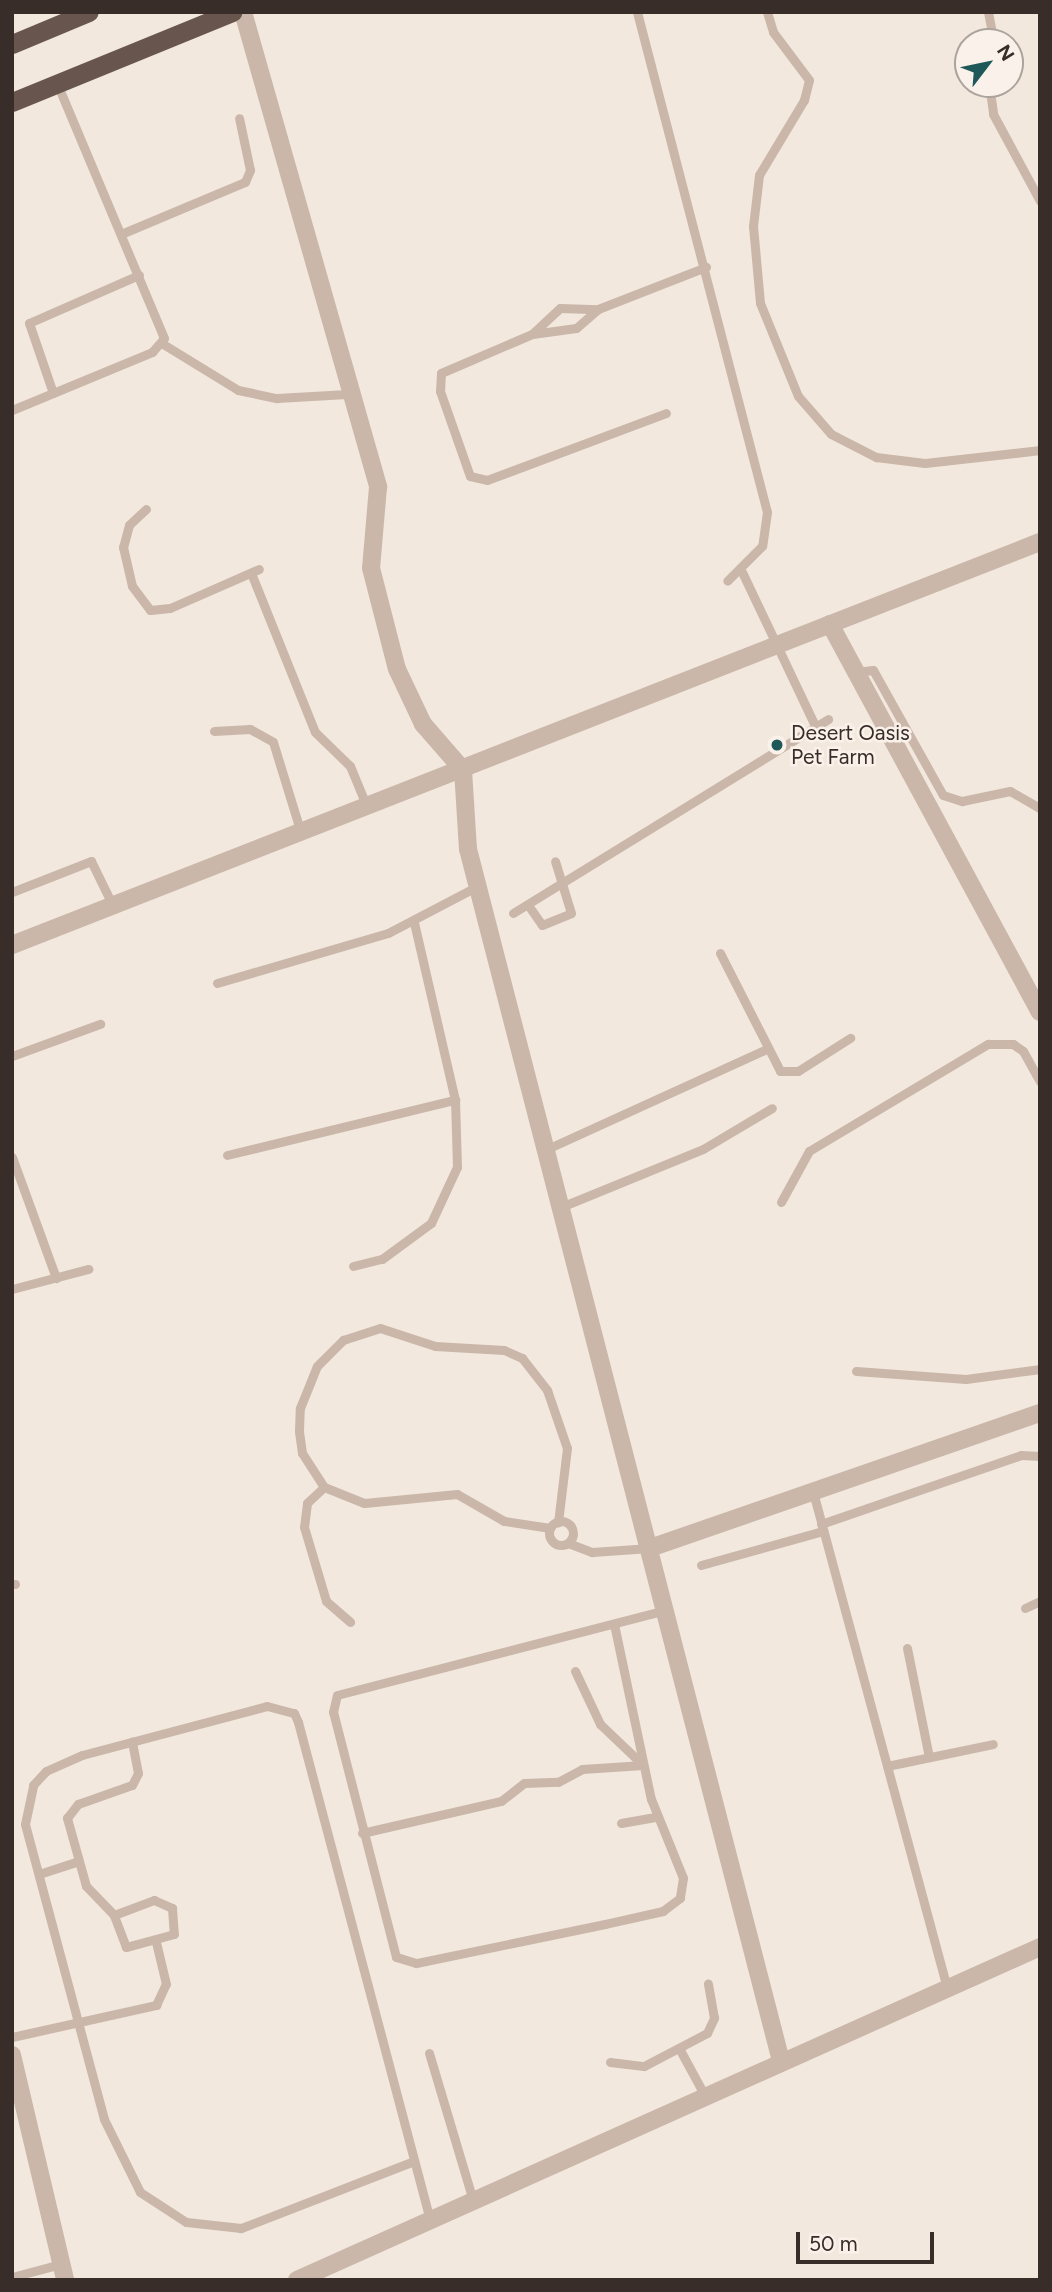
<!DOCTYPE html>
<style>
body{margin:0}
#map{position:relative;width:1052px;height:2292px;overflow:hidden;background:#f2e8de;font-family:Figtree,sans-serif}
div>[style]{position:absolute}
.service>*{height:9px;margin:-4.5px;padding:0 4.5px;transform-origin:4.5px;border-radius:4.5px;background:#cab7aa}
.service>.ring{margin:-4.5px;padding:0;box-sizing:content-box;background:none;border:9px solid #cab7aa;border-radius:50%}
.minor>*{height:18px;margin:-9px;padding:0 9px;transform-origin:9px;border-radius:9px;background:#cab7aa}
.trunk>*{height:19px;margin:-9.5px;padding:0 9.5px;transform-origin:9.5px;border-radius:9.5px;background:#68564e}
.dots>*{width:19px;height:19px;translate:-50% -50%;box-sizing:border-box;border:4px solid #faf2ea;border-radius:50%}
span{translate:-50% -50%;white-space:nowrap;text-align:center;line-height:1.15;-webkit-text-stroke:5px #faf2ea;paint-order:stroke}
.poi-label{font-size:21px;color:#382d29}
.left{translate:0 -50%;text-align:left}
.frame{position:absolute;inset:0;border:14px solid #382d29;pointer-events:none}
.north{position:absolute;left:954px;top:28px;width:70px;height:70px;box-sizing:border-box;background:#faf2ea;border:2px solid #aca39d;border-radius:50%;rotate:58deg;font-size:19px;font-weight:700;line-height:28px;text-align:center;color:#382d29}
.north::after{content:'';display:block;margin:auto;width:24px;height:32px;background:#1f5859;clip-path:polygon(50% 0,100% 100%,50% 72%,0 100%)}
.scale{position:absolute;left:796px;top:2232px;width:138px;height:32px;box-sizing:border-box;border:4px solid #382d29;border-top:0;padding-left:9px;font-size:21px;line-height:24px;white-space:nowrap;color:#382d29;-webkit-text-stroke:5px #faf2ea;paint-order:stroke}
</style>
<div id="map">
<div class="service">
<div style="left:637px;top:12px;width:517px;rotate:75.43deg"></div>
<div style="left:767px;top:512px;width:34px;rotate:98deg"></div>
<div style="left:762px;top:546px;width:49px;rotate:135deg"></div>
<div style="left:767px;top:12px;width:21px;rotate:73deg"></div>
<div style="left:773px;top:32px;width:60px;rotate:53.1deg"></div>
<div style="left:809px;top:80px;width:21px;rotate:104deg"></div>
<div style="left:804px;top:100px;width:87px;rotate:121deg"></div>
<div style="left:759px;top:175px;width:51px;rotate:96.7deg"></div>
<div style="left:753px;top:226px;width:77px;rotate:84.8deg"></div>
<div style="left:760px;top:303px;width:100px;rotate:67.8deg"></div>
<div style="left:798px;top:396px;width:50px;rotate:49deg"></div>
<div style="left:831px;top:434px;width:51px;rotate:27.1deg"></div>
<div style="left:876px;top:457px;width:49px;rotate:7deg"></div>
<div style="left:925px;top:463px;width:116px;rotate:-6.4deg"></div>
<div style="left:988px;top:12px;width:31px;rotate:79deg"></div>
<div style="left:989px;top:84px;width:30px;rotate:82deg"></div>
<div style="left:993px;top:114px;width:99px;rotate:61.6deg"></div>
<div style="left:121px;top:234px;width:134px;rotate:-22.8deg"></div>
<div style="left:245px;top:182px;width:13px;rotate:-67deg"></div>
<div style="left:250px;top:170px;width:53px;rotate:-101.9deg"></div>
<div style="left:598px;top:309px;width:116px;rotate:-21.3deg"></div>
<div style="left:532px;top:334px;width:38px;rotate:-43deg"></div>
<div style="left:560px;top:308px;width:38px;rotate:2deg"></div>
<div style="left:598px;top:309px;width:29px;rotate:139deg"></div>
<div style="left:576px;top:328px;width:44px;rotate:172.2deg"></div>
<div style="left:532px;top:334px;width:99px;rotate:156.8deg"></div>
<div style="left:441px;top:373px;width:18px;rotate:93deg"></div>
<div style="left:440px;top:391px;width:90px;rotate:70.6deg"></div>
<div style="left:470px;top:476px;width:17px;rotate:13deg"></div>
<div style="left:487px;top:480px;width:191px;rotate:-20.5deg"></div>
<div style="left:163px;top:344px;width:88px;rotate:31.5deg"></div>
<div style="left:238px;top:390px;width:40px;rotate:12deg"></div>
<div style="left:277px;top:398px;width:70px;rotate:-3.3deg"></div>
<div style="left:53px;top:393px;width:74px;rotate:-108.9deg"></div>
<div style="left:29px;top:323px;width:120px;rotate:-23.6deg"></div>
<div style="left:12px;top:410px;width:152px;rotate:-22.5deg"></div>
<div style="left:152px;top:352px;width:18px;rotate:-49deg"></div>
<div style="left:164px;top:338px;width:276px;rotate:-112.8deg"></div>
<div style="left:146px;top:509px;width:23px;rotate:137deg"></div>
<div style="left:129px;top:525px;width:23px;rotate:105deg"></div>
<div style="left:123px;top:547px;width:40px;rotate:77deg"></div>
<div style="left:132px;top:586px;width:30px;rotate:53deg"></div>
<div style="left:150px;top:610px;width:20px;rotate:-6deg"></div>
<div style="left:170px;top:608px;width:97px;rotate:-23.7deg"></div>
<div style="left:742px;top:572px;width:173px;rotate:64.6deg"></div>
<div style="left:251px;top:573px;width:171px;rotate:68.1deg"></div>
<div style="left:315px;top:732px;width:49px;rotate:44.2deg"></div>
<div style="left:350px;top:766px;width:44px;rotate:67.5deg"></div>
<div style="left:856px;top:672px;width:17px;rotate:-7deg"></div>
<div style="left:873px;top:670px;width:143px;rotate:60.8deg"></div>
<div style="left:943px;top:795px;width:20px;rotate:18deg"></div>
<div style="left:962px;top:801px;width:49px;rotate:-11.8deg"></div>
<div style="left:1010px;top:791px;width:34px;rotate:30deg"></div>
<div style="left:214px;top:731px;width:36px;rotate:-3deg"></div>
<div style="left:250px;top:729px;width:26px;rotate:29deg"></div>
<div style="left:273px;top:742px;width:95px;rotate:72.9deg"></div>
<div style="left:12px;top:892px;width:85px;rotate:-21.4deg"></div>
<div style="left:91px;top:861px;width:50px;rotate:63.9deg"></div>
<div style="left:528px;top:905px;width:24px;rotate:55deg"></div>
<div style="left:542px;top:925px;width:31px;rotate:-22deg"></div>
<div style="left:571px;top:913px;width:54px;rotate:-107.1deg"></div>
<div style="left:513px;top:913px;width:370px;rotate:-31.6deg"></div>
<div style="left:720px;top:953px;width:132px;rotate:63deg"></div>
<div style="left:780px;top:1071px;width:18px"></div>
<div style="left:798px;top:1071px;width:62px;rotate:-32.4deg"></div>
<div style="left:217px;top:983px;width:178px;rotate:-16.3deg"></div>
<div style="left:388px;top:933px;width:102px;rotate:-27.6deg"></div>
<div style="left:12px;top:1056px;width:94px;rotate:-20deg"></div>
<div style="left:547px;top:1149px;width:241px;rotate:-24.5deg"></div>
<div style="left:227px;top:1155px;width:235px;rotate:-13.6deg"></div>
<div style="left:12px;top:1157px;width:129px;rotate:70deg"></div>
<div style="left:781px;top:1202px;width:58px;rotate:-61.2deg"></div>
<div style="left:809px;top:1151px;width:209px;rotate:-30.9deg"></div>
<div style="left:988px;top:1044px;width:25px"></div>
<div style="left:1013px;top:1044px;width:12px;rotate:35deg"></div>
<div style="left:1023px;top:1051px;width:35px;rotate:61deg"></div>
<div style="left:561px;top:1207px;width:153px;rotate:-22.2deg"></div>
<div style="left:703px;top:1149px;width:80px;rotate:-30.7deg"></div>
<div style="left:353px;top:1266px;width:30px;rotate:-14deg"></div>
<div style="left:382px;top:1259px;width:61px;rotate:-36.3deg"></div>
<div style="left:431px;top:1223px;width:62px;rotate:-65.1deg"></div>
<div style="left:457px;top:1167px;width:67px;rotate:-91.7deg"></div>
<div style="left:455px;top:1100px;width:182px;rotate:-103deg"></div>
<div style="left:12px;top:1289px;width:79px;rotate:-14.7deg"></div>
<div style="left:856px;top:1371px;width:110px;rotate:4.2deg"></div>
<div style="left:966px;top:1379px;width:75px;rotate:-7.7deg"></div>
<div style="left:324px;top:1487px;width:23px;rotate:137deg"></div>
<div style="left:307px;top:1503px;width:24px;rotate:97deg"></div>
<div style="left:304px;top:1527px;width:77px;rotate:73.4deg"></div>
<div style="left:326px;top:1601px;width:32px;rotate:41deg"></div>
<div style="left:813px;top:1492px;width:514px;rotate:74.88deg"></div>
<div class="ring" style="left:549px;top:1521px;width:15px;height:15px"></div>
<div style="left:821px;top:1524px;width:212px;rotate:-19deg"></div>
<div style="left:1021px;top:1455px;width:19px;rotate:3deg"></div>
<div style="left:550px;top:1528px;width:47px;rotate:-171.3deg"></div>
<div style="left:504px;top:1521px;width:54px;rotate:-150.1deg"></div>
<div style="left:457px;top:1494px;width:93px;rotate:174.5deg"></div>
<div style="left:364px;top:1503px;width:43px;rotate:-158.2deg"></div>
<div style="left:324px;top:1487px;width:40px;rotate:-122.9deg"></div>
<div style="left:302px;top:1453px;width:22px;rotate:-98deg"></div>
<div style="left:299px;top:1431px;width:23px;rotate:-88deg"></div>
<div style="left:300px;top:1408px;width:45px;rotate:-68deg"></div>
<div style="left:317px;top:1366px;width:37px;rotate:-45deg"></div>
<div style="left:343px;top:1340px;width:39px;rotate:-18deg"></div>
<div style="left:380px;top:1328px;width:58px;rotate:18.1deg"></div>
<div style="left:435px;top:1346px;width:69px;rotate:3.3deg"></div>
<div style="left:504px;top:1350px;width:20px;rotate:24deg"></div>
<div style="left:522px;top:1358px;width:41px;rotate:52deg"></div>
<div style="left:547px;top:1390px;width:61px;rotate:71deg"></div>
<div style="left:567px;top:1448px;width:75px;rotate:96.9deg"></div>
<div style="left:568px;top:1543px;width:26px;rotate:21deg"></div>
<div style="left:592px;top:1552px;width:58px;rotate:-3.9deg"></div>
<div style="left:701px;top:1565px;width:127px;rotate:-15.6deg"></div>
<div style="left:12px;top:1584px;width:3px"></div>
<div style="left:1025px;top:1608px;width:17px;rotate:-25deg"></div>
<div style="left:614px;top:1624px;width:179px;rotate:78.1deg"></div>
<div style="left:651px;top:1799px;width:85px;rotate:67.9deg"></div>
<div style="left:683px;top:1878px;width:20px;rotate:99deg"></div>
<div style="left:680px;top:1898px;width:21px;rotate:143deg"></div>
<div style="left:663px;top:1911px;width:59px;rotate:167.4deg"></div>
<div style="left:605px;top:1924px;width:193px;rotate:168.3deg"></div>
<div style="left:416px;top:1963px;width:21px;rotate:-163deg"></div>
<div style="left:396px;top:1957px;width:253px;rotate:-104.4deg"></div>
<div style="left:333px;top:1712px;width:17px;rotate:-77deg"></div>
<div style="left:337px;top:1695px;width:340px;rotate:-14.5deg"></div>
<div style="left:907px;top:1648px;width:111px;rotate:78.6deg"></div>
<div style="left:575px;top:1671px;width:59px;rotate:64.7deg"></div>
<div style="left:600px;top:1724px;width:59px;rotate:43.6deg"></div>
<div style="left:887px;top:1766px;width:108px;rotate:-11.7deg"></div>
<div style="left:621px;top:1823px;width:36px;rotate:-10deg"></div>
<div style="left:362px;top:1833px;width:143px;rotate:-13deg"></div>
<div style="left:501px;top:1801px;width:29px;rotate:-38deg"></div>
<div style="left:524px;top:1783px;width:34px;rotate:-2deg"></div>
<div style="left:558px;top:1782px;width:27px;rotate:-28deg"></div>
<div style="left:582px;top:1769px;width:61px;rotate:-3.8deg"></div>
<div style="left:39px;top:1874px;width:40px;rotate:-18deg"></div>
<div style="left:154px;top:1900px;width:20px;rotate:24deg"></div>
<div style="left:172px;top:1908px;width:26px;rotate:86deg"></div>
<div style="left:174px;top:1934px;width:50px;rotate:164.8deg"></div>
<div style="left:126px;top:1947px;width:34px;rotate:-111deg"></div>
<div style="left:114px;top:1915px;width:43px;rotate:-20.6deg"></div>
<div style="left:114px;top:1915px;width:40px;rotate:-134deg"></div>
<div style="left:86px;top:1886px;width:71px;rotate:-105.6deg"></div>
<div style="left:67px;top:1818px;width:18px;rotate:-52deg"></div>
<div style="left:78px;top:1804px;width:57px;rotate:-19.4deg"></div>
<div style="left:132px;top:1785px;width:13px;rotate:-63deg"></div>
<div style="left:138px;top:1773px;width:32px;rotate:-101deg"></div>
<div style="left:12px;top:2037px;width:148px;rotate:-12.5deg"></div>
<div style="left:156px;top:2005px;width:23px;rotate:-65deg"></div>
<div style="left:166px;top:1984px;width:43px;rotate:-103.4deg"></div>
<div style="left:680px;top:2050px;width:52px;rotate:61.5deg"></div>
<div style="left:429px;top:2053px;width:154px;rotate:73.4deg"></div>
<div style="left:610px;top:2062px;width:34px;rotate:7deg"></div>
<div style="left:644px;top:2066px;width:71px;rotate:-27.6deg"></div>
<div style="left:707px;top:2033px;width:17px;rotate:-65deg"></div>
<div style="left:714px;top:2018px;width:35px;rotate:-100deg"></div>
<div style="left:414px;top:2161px;width:186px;rotate:158.8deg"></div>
<div style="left:241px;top:2228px;width:55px;rotate:-173.8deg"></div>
<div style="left:186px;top:2222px;width:55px;rotate:-146.9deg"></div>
<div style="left:140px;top:2192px;width:81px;rotate:-116.3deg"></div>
<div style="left:104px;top:2119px;width:305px;rotate:-105deg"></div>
<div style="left:25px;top:1824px;width:40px;rotate:-78deg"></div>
<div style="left:33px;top:1785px;width:19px;rotate:-47deg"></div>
<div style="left:46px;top:1771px;width:39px;rotate:-24deg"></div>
<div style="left:82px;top:1755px;width:191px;rotate:-14.8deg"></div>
<div style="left:267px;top:1706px;width:28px;rotate:15deg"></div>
<div style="left:294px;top:1713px;width:10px;rotate:66deg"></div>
<div style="left:298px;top:1722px;width:515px;rotate:75.15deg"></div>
<div style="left:12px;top:2277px;width:51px;rotate:-14.9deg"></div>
</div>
<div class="minor">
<div style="left:243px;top:12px;width:494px;rotate:74.1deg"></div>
<div style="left:378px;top:487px;width:81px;rotate:94.9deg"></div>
<div style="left:371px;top:568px;width:104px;rotate:75.6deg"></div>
<div style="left:397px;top:669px;width:61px;rotate:64.7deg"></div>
<div style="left:423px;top:724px;width:61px;rotate:49deg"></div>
<div style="left:463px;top:770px;width:79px;rotate:86.4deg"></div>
<div style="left:468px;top:849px;width:1252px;rotate:75.52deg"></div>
<div style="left:830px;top:624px;width:441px;rotate:61.6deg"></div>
<div style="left:12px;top:945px;width:1104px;rotate:-21.41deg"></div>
<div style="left:650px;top:1548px;width:413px;rotate:-19.1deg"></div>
<div style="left:12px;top:2055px;width:231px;rotate:76.7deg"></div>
<div style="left:297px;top:2280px;width:814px;rotate:-24.14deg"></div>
</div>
<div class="trunk">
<div style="left:12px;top:44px;width:83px;rotate:-22.6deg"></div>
<div style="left:12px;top:102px;width:238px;rotate:-22.2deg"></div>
</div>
<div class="dots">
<div style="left:777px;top:745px;background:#1f5859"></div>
</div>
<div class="poi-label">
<span class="left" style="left:791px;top:745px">Desert Oasis<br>Pet Farm</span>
</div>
<div class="frame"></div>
<div class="north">N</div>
<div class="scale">50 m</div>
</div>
